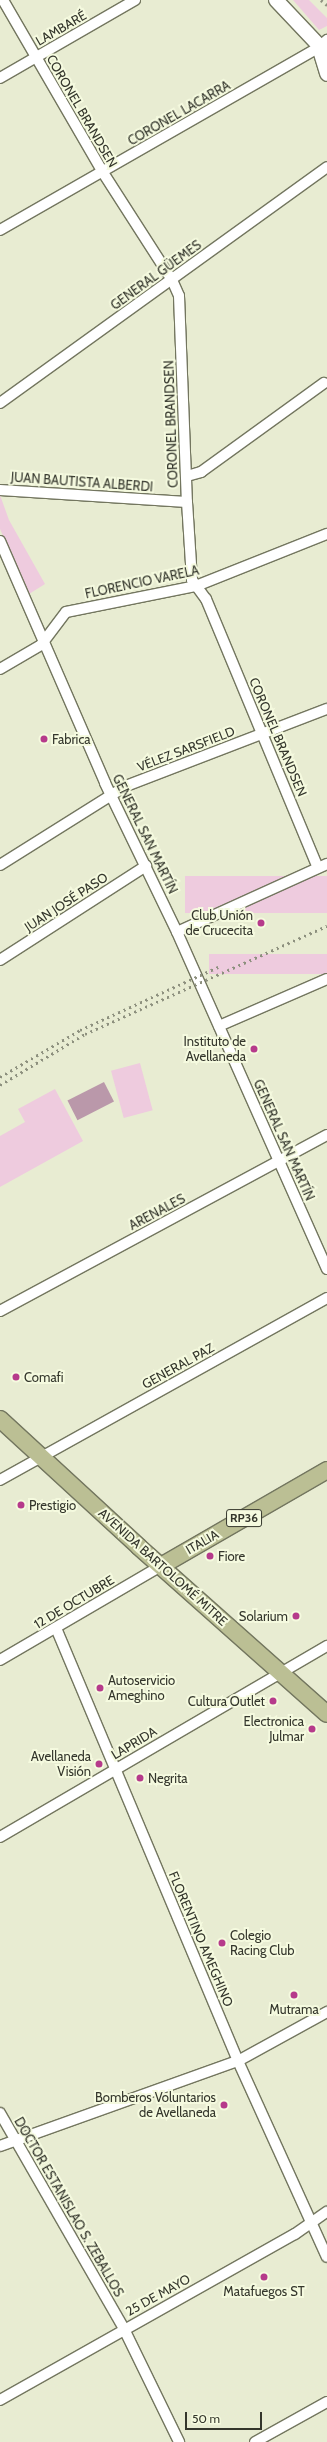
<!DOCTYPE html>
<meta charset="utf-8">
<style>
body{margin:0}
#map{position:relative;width:327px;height:2442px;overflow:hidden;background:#e8ecd2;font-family:Cabin,sans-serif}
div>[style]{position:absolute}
.green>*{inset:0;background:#eecbde;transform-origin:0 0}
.water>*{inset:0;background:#ba98aa;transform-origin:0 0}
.roads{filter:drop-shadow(1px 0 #73765f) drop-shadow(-1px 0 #73765f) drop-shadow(0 1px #73765f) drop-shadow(0 -1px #73765f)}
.street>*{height:10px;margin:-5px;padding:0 5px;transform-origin:5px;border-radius:5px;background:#fff}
.secondary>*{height:14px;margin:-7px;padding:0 7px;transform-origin:7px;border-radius:7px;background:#fff}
.primary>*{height:16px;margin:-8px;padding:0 8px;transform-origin:8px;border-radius:8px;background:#bbbf94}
.rail>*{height:3px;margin-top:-1.5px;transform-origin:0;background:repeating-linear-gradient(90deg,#8d907e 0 2px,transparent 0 6px)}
.dots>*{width:11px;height:11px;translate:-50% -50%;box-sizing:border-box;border:2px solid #f5fadf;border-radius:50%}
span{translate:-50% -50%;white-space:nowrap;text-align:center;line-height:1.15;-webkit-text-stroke:4px #f5fadf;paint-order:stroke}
.shield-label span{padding:1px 3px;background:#f5fadf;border:1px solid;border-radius:3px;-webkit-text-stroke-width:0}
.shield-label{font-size:12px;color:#34362c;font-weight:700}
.street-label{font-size:13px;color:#34362c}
.poi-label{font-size:13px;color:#34362c}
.left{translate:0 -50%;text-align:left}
.right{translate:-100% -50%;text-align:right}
.scale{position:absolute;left:185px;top:2412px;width:77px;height:18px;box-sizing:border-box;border:2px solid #34362c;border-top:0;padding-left:5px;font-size:12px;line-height:14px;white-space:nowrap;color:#34362c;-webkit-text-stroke:3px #f5fadf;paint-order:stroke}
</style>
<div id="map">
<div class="green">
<div style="clip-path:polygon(293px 0,309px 0,327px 18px,327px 26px,319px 30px)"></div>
<div style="clip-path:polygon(0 495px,9px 520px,45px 584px,29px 594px,0 529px)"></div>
<div style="left:327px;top:876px;width:37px;height:142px;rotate:90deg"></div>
<div style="left:327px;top:954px;width:20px;height:118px;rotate:90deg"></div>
<div style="left:140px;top:1063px;width:49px;height:30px;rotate:75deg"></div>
<div style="clip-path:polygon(55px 1089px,83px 1141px,0 1187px,0 1136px,25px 1122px,18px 1109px)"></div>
</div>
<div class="water">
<div style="left:104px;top:1082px;width:22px;height:41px;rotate:63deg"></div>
</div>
<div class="roads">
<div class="street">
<div style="left:3px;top:0;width:198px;rotate:59.9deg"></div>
<div style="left:102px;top:171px;width:130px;rotate:57.3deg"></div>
<div style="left:172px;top:280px;width:17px;rotate:66deg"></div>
<div style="left:179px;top:296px;width:206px;rotate:87.8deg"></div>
<div style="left:187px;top:502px;width:78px;rotate:86.3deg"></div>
<div style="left:192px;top:580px;width:24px;rotate:54deg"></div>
<div style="left:206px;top:599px;width:291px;rotate:67.4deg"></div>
<div style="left:0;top:78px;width:156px;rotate:-30deg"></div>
<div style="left:0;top:230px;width:368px;rotate:-29.8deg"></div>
<div style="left:319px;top:47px;width:11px;rotate:-41deg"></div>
<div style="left:0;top:403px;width:403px;rotate:-35.8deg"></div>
<div style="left:187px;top:476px;width:15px;rotate:-16deg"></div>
<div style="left:201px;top:472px;width:152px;rotate:-35.9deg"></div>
<div style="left:0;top:490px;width:187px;rotate:3.7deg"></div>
<div style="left:0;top:541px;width:264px;rotate:66.5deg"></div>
<div style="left:105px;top:783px;width:165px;rotate:64.2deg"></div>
<div style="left:177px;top:932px;width:369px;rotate:66deg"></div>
<div style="left:0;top:669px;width:48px;rotate:-30.3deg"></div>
<div style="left:41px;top:645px;width:41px;rotate:-52.9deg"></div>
<div style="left:66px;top:612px;width:133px;rotate:-11.3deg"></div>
<div style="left:196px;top:586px;width:141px;rotate:-21.7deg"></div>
<div style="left:0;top:865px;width:149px;rotate:-32.1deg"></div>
<div style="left:126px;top:786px;width:215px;rotate:-21deg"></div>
<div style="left:177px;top:932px;width:165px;rotate:-24.4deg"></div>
<div style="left:0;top:960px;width:174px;rotate:-32.8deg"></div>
<div style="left:219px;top:1026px;width:118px;rotate:-23.5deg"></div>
<div style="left:0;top:1311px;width:371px;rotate:-28.3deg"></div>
<div style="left:0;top:1480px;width:374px;rotate:-29.1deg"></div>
<div style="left:56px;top:1628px;width:470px;rotate:67.2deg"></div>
<div style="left:238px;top:2061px;width:215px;rotate:65.6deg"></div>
<div style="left:0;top:1660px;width:186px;rotate:-30.3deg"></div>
<div style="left:0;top:1837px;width:379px;rotate:-30.3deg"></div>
<div style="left:0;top:2113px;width:249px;rotate:60.1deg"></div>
<div style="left:124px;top:2329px;width:126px;rotate:64deg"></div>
<div style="left:0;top:2146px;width:253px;rotate:-19.7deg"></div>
<div style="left:238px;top:2061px;width:102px;rotate:-28.8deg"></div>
<div style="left:0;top:2400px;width:338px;rotate:-29.4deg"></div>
<div style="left:295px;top:2234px;width:39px;rotate:-35deg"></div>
<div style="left:255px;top:2442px;width:82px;rotate:-29.1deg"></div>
</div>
<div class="secondary">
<div style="left:276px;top:0;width:74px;rotate:46.6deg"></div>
<div style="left:319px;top:47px;width:28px;rotate:73deg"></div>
</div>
<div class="primary">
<div style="left:0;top:1419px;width:189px;rotate:42.6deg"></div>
<div style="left:139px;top:1547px;width:251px;rotate:41.6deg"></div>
<div style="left:161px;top:1566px;width:192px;rotate:-30deg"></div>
</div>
</div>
<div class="rail">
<div style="left:321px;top:0;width:8px;rotate:40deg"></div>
<div style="left:0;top:1077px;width:93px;rotate:-30.4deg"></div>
<div style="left:80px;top:1030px;width:152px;rotate:-24.5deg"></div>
<div style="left:0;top:1085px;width:99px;rotate:-31deg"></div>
<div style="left:85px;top:1034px;width:265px;rotate:-24.1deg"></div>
</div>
<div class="dots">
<div style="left:44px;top:739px;background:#b63a8b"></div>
<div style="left:261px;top:923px;background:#b63a8b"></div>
<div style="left:254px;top:1049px;background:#b63a8b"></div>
<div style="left:16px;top:1377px;background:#b63a8b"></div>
<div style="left:21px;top:1505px;background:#b63a8b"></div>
<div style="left:210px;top:1556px;background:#b63a8b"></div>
<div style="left:296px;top:1616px;background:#b63a8b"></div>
<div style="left:100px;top:1688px;background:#b63a8b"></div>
<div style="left:273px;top:1701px;background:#b63a8b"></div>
<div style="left:312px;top:1729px;background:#b63a8b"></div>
<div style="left:99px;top:1764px;background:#b63a8b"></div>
<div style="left:140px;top:1778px;background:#b63a8b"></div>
<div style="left:222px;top:1943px;background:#b63a8b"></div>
<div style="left:294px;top:1995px;background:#b63a8b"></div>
<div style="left:224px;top:2105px;background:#b63a8b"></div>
<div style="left:264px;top:2277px;background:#b63a8b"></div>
</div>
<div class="shield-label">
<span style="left:244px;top:1518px">RP36</span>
</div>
<div class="street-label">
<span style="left:61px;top:28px;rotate:-30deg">LAMBARÉ</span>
<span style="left:82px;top:111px;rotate:60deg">CORONEL BRANDSEN</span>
<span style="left:179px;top:113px;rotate:-30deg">CORONEL LACARRA</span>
<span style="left:156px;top:275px;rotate:-36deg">GENERAL GÜEMES</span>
<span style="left:171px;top:424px;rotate:-92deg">CORONEL BRANDSEN</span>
<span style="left:82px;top:482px;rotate:4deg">JUAN BAUTISTA ALBERDI</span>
<span style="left:142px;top:582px;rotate:-12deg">FLORENCIO VARELA</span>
<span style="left:278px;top:737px;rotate:67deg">CORONEL BRANDSEN</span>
<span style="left:186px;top:749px;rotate:-21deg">VÉLEZ SARSFIELD</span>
<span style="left:145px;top:834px;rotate:64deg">GENERAL SAN MARTÍN</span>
<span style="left:66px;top:902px;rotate:-33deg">JUAN JOSÉ PASO</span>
<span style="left:284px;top:1140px;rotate:66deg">GENERAL SAN MARTÍN</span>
<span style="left:157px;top:1212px;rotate:-28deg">ARENALES</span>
<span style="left:178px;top:1366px;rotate:-29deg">GENERAL PAZ</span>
<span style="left:202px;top:1542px;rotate:-30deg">ITALIA</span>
<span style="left:163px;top:1567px;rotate:42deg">AVENIDA BARTOLOMÉ MITRE</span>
<span style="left:74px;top:1602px;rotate:-31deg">12 DE OCTUBRE</span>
<span style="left:134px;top:1743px;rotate:-31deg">LAPRIDA</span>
<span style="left:201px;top:1939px;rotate:67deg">FLORENTINO AMEGHINO</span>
<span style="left:69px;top:2207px;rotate:60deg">DOCTOR ESTANISLAO S. ZEBALLOS</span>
<span style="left:158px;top:2295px;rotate:-29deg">25 DE MAYO</span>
</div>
<div class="poi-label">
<span class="left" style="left:52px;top:739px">Fabrica</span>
<span class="right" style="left:253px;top:923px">Club Unión<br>de Crucecita</span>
<span class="right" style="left:246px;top:1049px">Instituto de<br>Avellaneda</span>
<span class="left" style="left:24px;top:1377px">Comafi</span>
<span class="left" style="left:29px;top:1505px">Prestigio</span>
<span class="left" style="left:218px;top:1556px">Fiore</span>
<span class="right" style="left:288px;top:1616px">Solarium</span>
<span class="left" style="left:108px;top:1688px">Autoservicio<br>Ameghino</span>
<span class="right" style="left:265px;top:1701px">Cultura Outlet</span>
<span class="right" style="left:304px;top:1729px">Electronica<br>Julmar</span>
<span class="right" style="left:91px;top:1764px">Avellaneda<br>Visión</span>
<span class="left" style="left:148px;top:1778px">Negrita</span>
<span class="left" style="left:230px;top:1943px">Colegio<br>Racing Club</span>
<span style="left:294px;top:2009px">Mutrama</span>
<span class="right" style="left:216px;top:2105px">Bomberos Voluntarios<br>de Avellaneda</span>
<span style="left:264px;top:2291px">Matafuegos ST</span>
</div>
<div class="scale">50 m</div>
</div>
